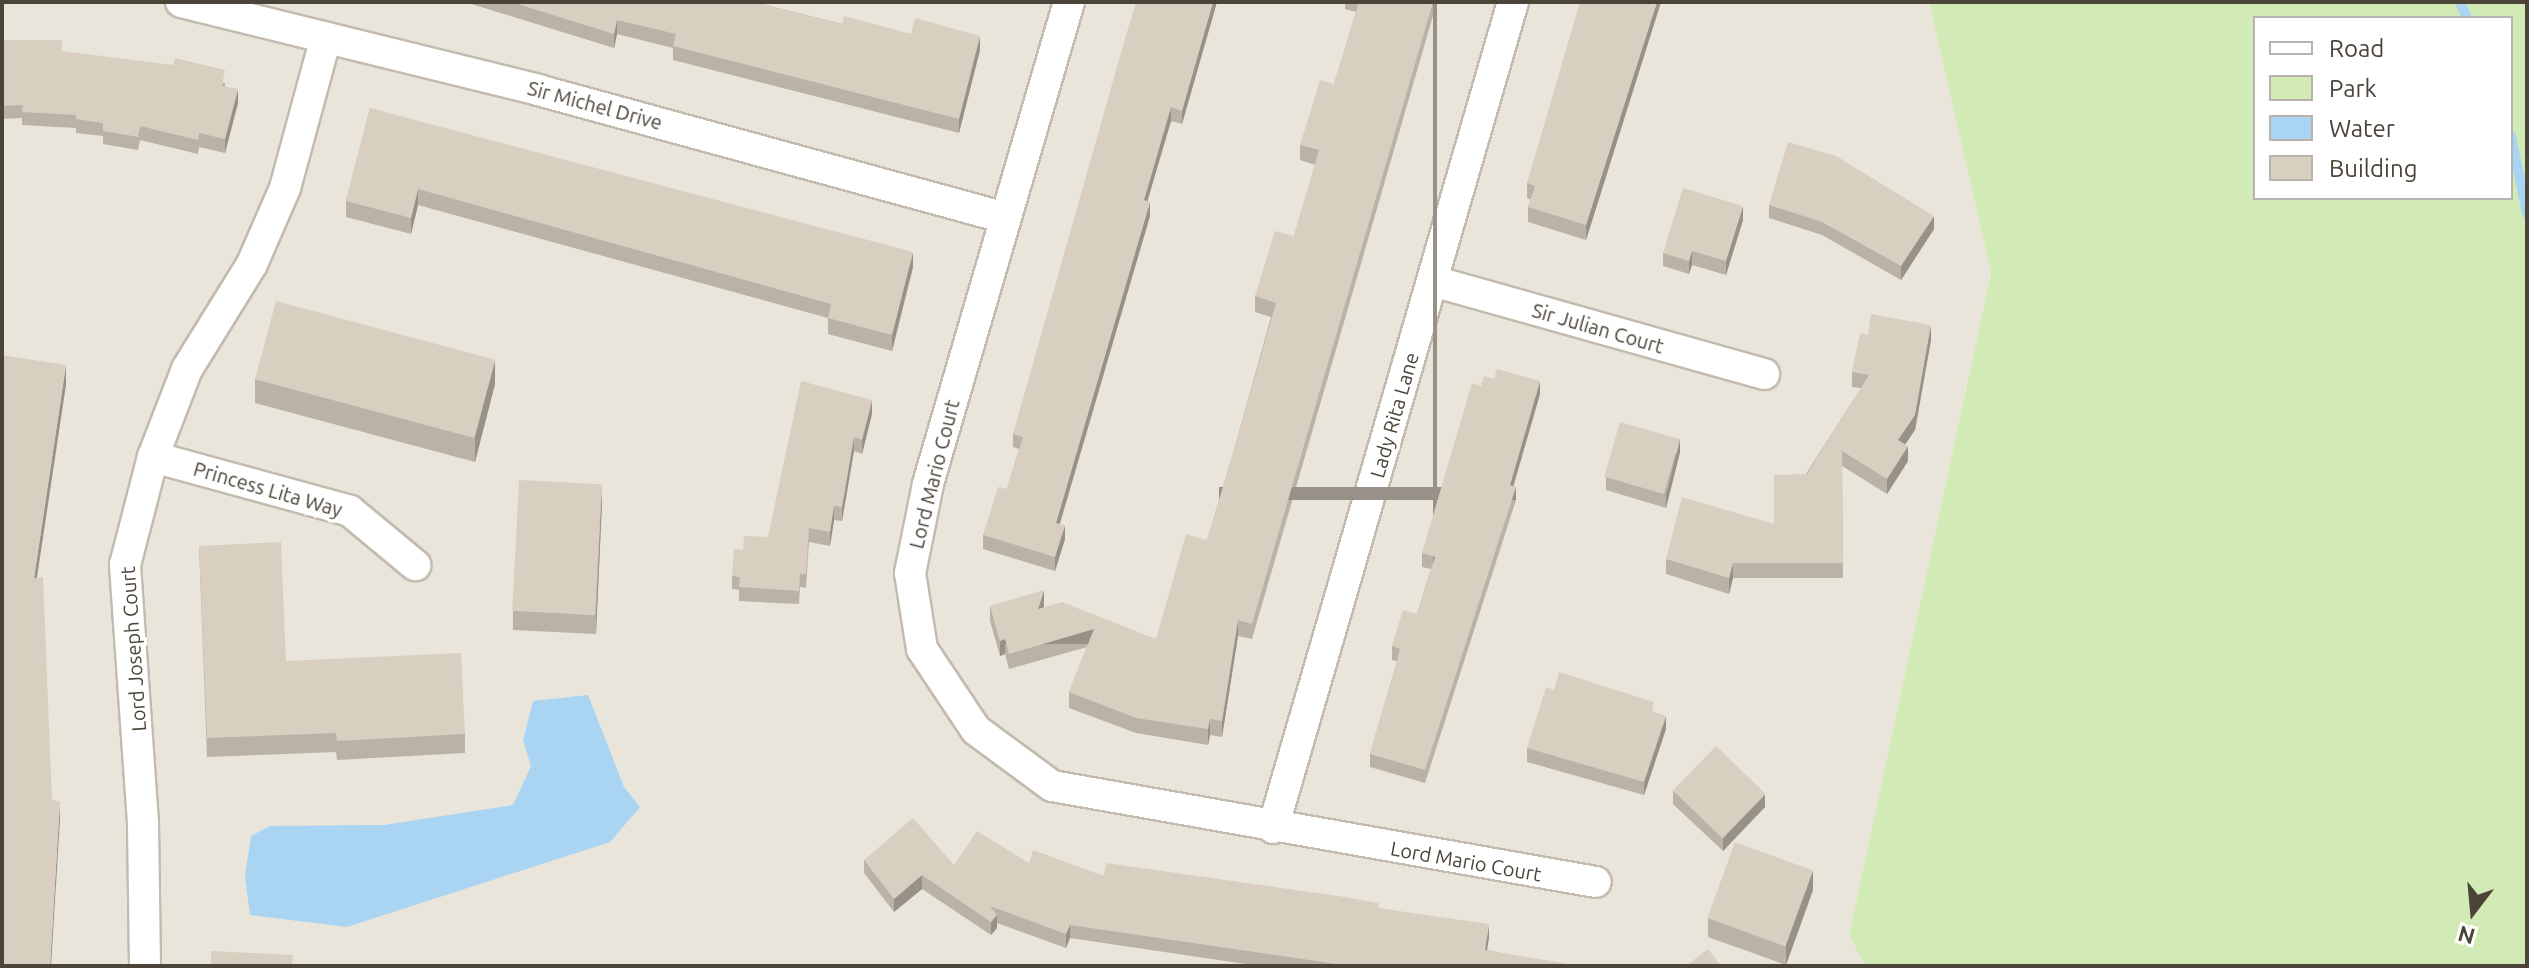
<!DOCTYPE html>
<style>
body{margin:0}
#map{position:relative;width:2529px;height:968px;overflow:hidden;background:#f6f3ec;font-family:Ubuntu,sans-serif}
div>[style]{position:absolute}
.residential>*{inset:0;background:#eae5da}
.green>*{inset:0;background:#d2eab5}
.water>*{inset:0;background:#a9d4f2}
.stream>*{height:10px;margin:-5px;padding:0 5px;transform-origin:5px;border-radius:5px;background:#a9d4f2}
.roads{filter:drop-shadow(2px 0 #c2bbae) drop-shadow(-2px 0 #c2bbae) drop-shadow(0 2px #c2bbae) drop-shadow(0 -2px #c2bbae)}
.minor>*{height:30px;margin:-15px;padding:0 15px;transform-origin:15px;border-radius:15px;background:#fff}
.wall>*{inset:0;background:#bab2a6}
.shaded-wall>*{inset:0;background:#979187;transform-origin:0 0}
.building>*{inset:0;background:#d8cfc1;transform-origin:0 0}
span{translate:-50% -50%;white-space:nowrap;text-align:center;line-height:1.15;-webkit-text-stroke:7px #fff;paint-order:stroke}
.street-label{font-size:20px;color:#4b4439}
.frame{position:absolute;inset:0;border:4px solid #4b4439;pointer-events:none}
.legend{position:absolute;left:2253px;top:16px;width:260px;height:184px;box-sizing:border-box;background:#fff;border:2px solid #b7b4b0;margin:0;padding:10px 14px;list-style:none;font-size:24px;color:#4b4439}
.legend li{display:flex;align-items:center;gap:16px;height:40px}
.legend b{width:40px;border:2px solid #b7b4b0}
.north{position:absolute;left:2433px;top:872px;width:80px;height:80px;-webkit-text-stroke:6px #fff;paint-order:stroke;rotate:196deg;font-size:22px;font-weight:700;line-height:32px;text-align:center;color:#4b4439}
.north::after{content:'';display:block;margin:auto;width:28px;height:36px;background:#4b4439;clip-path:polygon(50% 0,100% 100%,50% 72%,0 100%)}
</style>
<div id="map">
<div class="residential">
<div style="clip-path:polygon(2px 2px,1929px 2px,1991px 271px,1849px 935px,1865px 966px,2px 966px)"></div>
</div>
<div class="green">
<div style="clip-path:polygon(evenodd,1929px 2px,2527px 2px,2527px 966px,1865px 966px,1849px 935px,1991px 272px,1929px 2px,2255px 18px,2511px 18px,2511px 198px,2255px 198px,2255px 18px)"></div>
</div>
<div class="water">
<div style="clip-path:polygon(588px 695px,624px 787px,640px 807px,610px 842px,347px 927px,250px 915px,245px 876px,251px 836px,270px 826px,384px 825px,513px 805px,531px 766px,523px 740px,533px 701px)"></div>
</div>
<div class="stream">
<div style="left:2460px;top:2px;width:17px;rotate:66deg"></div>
<div style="left:2511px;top:136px;width:79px;rotate:78.3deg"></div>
</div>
<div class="roads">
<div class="minor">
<div style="left:181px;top:2px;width:368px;rotate:13.8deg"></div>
<div style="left:538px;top:90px;width:485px;rotate:15.3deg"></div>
<div style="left:1069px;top:2px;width:502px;rotate:106.31deg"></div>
<div style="left:928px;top:484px;width:91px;rotate:101.4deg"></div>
<div style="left:910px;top:573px;width:77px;rotate:81deg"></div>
<div style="left:922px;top:649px;width:97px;rotate:56.3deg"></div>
<div style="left:976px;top:730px;width:94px;rotate:36.4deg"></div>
<div style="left:1052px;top:786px;width:552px;rotate:10.01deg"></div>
<div style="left:1433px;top:281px;width:344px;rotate:15.7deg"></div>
<div style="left:153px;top:457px;width:204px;rotate:15.3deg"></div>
<div style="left:350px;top:511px;width:85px;rotate:39.7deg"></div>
<div style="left:1273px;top:828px;width:860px;rotate:-73.8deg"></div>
<div style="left:145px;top:966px;width:143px;rotate:-90.8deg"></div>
<div style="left:143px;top:823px;width:259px;rotate:-94deg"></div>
<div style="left:125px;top:565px;width:112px;rotate:-75.5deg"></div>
<div style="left:153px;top:457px;width:94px;rotate:-68.9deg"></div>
<div style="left:187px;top:369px;width:123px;rotate:-58.2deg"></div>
<div style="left:252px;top:264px;width:83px;rotate:-66.5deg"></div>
<div style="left:285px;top:188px;width:156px;rotate:-74.8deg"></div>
</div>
</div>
<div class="wall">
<div style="clip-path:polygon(465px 2px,754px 2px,842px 24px,911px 34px,980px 50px,959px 133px,673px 60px,673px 48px,617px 34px,614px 48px)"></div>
<div style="clip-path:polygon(1217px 2px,1182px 124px,1171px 121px,1147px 201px,1150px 216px,1060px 524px,1065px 539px,1055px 571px,983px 549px,983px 535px,1007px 489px,1019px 449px,1013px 447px,1013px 434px)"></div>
<div style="clip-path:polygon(1345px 2px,1437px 2px,1252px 639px,1238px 636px,1222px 737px,1210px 735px,1208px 745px,1136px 733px,1069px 708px,1069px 692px,1087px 647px,1009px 669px,1005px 654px,1000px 656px,990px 621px,990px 606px,1044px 606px,1044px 608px,1156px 639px,1207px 540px,1234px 450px,1271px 317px,1255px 312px,1255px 296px,1294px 236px,1315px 165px,1300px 160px,1300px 145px,1334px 84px,1356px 12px,1345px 9px)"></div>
<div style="clip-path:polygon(1661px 2px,1586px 240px,1528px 222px,1528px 207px,1531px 200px,1527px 198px,1527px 183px)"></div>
<div style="clip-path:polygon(2px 40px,225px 83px,225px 86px,238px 103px,225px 153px,199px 147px,198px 154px,140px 140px,138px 150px,103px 144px,103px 136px,76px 133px,76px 128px,22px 125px,22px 118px,2px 119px)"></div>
<div style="clip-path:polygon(370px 108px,913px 267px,892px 351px,828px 334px,828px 318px,418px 205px,411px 234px,346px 217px,346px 201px)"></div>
<div style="clip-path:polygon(1769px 205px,1934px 229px,1901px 280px,1822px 235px,1769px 218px)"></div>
<div style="clip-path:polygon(1743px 220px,1726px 275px,1692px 265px,1689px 274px,1663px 266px,1663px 253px)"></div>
<div style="clip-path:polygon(1868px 335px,1931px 340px,1915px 430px,1905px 444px,1908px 461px,1887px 494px,1842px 466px,1843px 578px,1733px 578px,1729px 594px,1666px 574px,1666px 559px,1774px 524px,1861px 388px,1852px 387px,1852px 372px)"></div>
<div style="clip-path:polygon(255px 379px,495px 384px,475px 462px,255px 403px)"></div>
<div style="clip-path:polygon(1481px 386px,1540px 394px,1513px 486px,1516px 500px,1425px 783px,1370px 767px,1370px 754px,1397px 661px,1392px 660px,1392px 646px,1417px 614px,1431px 569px,1422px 567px,1422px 553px)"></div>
<div style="clip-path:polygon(872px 414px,862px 454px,854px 451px,842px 521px,834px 520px,830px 546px,809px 542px,806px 588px,800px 587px,799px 604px,739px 601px,739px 590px,732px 589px,732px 576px,743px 550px,768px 537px)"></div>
<div style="clip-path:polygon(1680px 452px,1666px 508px,1606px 490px,1606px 477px)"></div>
<div style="clip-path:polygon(602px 503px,596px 634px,513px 630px,513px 611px)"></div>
<div style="clip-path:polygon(199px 546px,286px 661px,465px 734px,465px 753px,337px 760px,336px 752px,207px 757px)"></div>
<div style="clip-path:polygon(1654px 712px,1666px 729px,1644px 795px,1527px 762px,1527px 748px)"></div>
<div style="clip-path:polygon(1673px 790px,1765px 807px,1723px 851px,1673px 804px)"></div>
<div style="clip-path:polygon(864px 860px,954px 865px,1029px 863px,1104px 876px,1379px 908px,1489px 937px,1487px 950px,1563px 966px,1259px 966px,1070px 938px,1066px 948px,997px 923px,997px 928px,991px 935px,922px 889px,894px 912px,864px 873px)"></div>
<div style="clip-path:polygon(1813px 890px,1786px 965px,1708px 937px,1708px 918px)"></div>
</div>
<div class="shaded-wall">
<div style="clip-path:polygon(1213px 2px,1217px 2px,1182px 124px,1182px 111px)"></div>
<div style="left:1433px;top:2px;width:4px;height:648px"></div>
<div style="clip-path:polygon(1657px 2px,1661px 2px,1586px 240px,1586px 225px)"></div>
<div style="clip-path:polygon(617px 20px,617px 34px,614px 48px,614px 34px)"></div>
<div style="clip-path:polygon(980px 36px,980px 50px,959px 133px,959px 119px)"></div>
<div style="clip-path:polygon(238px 89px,238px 103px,225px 153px,225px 139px)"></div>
<div style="clip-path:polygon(1171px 107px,1171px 121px,1144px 213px,1144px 200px)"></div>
<div style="clip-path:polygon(418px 189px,418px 205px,411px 234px,411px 218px)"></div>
<div style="clip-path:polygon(1150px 202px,1150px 216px,1056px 536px,1056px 523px)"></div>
<div style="clip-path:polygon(1743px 206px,1743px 220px,1726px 275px,1726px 261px)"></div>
<div style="clip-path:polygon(1934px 216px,1934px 229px,1901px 280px,1901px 266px)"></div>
<div style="clip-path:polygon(1692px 251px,1692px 265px,1689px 274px,1689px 261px)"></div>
<div style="clip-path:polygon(913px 252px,913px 267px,892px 351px,892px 335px)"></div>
<div style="clip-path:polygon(1931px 325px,1931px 340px,1915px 430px,1898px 455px,1898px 440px)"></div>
<div style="clip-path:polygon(495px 360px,495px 384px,475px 462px,475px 437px)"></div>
<div style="clip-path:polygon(66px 365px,66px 385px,34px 597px,34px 578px)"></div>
<div style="clip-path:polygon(1540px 381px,1540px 394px,1510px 498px,1510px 485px)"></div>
<div style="clip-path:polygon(872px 400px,872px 414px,862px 454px,862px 440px)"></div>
<div style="clip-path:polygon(854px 437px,854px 451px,842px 521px,842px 507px)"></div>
<div style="clip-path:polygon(1680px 439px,1680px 452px,1666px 508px,1666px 495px)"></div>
<div style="clip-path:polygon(1908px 446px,1908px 461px,1887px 494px,1887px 479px)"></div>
<div style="clip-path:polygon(602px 484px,602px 503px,596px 634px,596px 615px)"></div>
<div style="left:1516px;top:487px;width:13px;height:297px;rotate:90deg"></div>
<div style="clip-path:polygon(834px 506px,834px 520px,830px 546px,830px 532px)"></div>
<div style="clip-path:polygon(1065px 525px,1065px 539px,1055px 571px,1055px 557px)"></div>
<div style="clip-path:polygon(1733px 563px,1733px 578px,1729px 594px,1729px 578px)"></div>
<div style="clip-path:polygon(1044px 590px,1044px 606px,1038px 625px,1038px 609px)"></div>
<div style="clip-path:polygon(1238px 620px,1238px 636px,1222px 737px,1222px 721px)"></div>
<div style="left:1094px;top:629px;width:15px;height:89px;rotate:90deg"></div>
<div style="clip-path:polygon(1005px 639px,1005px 654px,1000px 656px,1000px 641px)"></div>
<div style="clip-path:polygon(1666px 716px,1666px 729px,1644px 795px,1644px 782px)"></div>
<div style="clip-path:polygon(1210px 719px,1210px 735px,1208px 745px,1208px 729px)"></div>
<div style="clip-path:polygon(1765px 794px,1765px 807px,1723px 851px,1723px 838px)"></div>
<div style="clip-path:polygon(60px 801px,60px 820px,51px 966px,50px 966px)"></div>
<div style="clip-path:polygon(1813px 870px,1813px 890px,1786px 965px,1786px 945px)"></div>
<div style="clip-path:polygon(922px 875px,922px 889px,894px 912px,894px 899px)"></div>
<div style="clip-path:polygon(997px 915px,997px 928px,991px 935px,991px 922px)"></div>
<div style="clip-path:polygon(1489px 924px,1489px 937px,1485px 964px,1485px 950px)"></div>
<div style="clip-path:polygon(1070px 925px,1070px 938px,1066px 948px,1066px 934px)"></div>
</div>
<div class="building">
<div style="clip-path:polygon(511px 2px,754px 2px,842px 24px,844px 16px,911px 34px,915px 18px,980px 36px,959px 119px,673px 46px,676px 34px,617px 20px,614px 34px)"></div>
<div style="clip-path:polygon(1136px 2px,1213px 2px,1182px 111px,1171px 107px,1144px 200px,1150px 202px,1056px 523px,1065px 525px,1055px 557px,983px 535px,998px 487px,1007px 489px,1023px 437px,1013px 434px,1124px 42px)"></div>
<div style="clip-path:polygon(1359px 2px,1433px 2px,1252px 624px,1238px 620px,1222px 721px,1210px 719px,1208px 729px,1136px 718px,1069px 692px,1094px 629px,1009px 654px,1005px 639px,1000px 641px,990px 606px,1044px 590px,1038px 609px,1062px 602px,1156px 639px,1186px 534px,1207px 540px,1234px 450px,1276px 303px,1255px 296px,1275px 231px,1294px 236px,1319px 150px,1300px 145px,1320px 80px,1334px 84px)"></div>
<div style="clip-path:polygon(1580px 2px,1657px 2px,1586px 225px,1528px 207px,1535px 186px,1527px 183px)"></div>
<div style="clip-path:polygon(2px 40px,62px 40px,62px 51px,173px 65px,175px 58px,225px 70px,222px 86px,238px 89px,225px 139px,199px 133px,198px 140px,140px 126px,138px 137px,103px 131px,103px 123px,76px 119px,76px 115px,22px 112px,23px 105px,2px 106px)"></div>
<div style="clip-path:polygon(370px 108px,913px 252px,892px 335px,828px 318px,831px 304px,418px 189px,411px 218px,346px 201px)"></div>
<div style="clip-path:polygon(1788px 142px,1836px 156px,1934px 216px,1901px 266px,1822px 222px,1769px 205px)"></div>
<div style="clip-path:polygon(1683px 188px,1743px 206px,1726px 261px,1692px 251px,1689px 261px,1663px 253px)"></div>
<div style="left:276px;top:301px;width:227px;height:81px;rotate:15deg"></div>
<div style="clip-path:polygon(1871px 314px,1931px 325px,1915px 415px,1898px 440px,1908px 446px,1887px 479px,1842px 451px,1843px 563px,1733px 563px,1729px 578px,1666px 559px,1682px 497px,1774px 524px,1774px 475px,1807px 474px,1869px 375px,1852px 372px,1860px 333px,1868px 335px)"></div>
<div style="clip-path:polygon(2px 355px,66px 365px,34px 578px,43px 577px,52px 800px,60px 801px,50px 966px,2px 966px)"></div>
<div style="clip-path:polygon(1497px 369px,1540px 381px,1510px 485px,1516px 487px,1425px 770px,1370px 754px,1397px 661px,1400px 649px,1392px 646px,1403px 610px,1417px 614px,1435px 557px,1422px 553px,1472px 383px,1481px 386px,1484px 376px,1494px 379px)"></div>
<div style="clip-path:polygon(801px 381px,872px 400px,862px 440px,854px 437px,842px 507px,834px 506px,830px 532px,809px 528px,806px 574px,800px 574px,799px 591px,739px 587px,740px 577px,732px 576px,734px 549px,743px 550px,744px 536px,768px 537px)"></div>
<div style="left:1620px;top:422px;width:62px;height:57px;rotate:16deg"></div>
<div style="left:519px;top:480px;width:83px;height:131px;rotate:3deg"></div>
<div style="clip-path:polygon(281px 542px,286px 661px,461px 653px,465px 734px,337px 741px,336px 733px,207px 738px,199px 546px)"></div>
<div style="clip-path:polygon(1559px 672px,1654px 702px,1652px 711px,1666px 716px,1644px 782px,1527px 748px,1546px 687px,1554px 690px)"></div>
<div style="left:1716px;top:746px;width:69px;height:62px;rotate:44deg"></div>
<div style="clip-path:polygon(913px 818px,954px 865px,977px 831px,1029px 863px,1033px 850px,1104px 876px,1106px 863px,1345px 897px,1379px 903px,1378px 908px,1489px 924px,1485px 950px,1563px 963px,1562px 966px,1350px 966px,1070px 925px,1066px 934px,990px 906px,997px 915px,991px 922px,922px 875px,894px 899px,864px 860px)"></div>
<div style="left:1735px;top:842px;width:83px;height:81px;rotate:20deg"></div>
<div style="clip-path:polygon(1708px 949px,1721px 966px,1686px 966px)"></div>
<div style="clip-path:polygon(211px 951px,293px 955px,292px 966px,211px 966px)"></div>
</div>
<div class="street-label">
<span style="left:595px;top:105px;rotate:15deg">Sir Michel Drive</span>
<span style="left:1598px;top:328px;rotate:16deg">Sir Julian Court</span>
<span style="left:1394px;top:415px;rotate:-74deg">Lady Rita Lane</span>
<span style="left:934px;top:474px;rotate:-76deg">Lord Mario Court</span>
<span style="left:268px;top:489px;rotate:16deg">Princess Lita Way</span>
<span style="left:133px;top:649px;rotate:-94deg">Lord Joseph Court</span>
<span style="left:1466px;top:861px;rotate:10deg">Lord Mario Court</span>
</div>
<div class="frame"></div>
<ul class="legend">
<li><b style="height:10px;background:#fff"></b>Road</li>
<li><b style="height:22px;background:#d2eab5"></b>Park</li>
<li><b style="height:22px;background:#a9d4f2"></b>Water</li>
<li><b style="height:22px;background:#d8cfc1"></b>Building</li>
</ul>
<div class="north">N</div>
</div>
